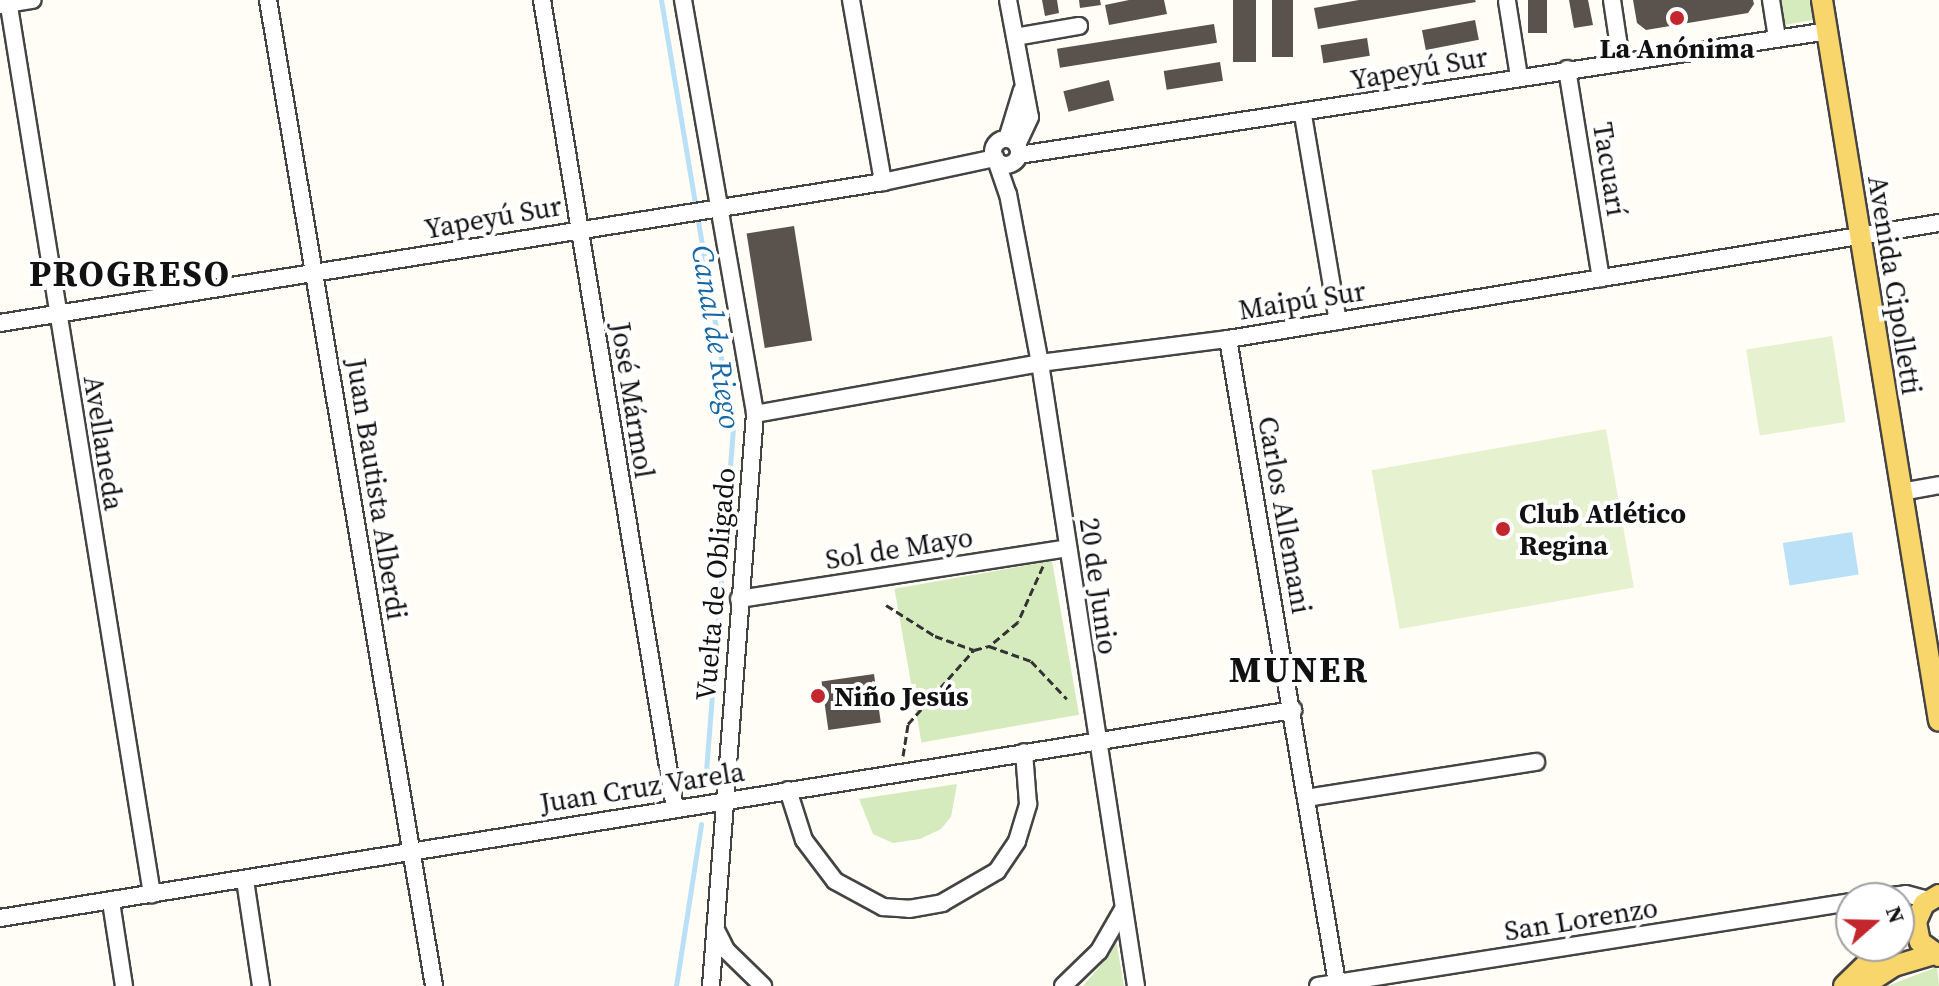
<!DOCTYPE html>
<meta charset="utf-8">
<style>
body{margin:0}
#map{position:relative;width:1939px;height:986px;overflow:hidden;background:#fffdf5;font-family:"Source Serif 4",serif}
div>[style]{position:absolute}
.green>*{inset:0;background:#d5ebbd;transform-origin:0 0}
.pitch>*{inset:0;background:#e6f2cf;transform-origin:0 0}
.water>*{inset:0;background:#b9e0f7;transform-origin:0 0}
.stream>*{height:5px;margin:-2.5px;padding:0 2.5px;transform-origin:2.5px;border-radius:2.5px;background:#b9e0f7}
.building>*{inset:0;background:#5a524d;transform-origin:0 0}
.path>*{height:3px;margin-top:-1.5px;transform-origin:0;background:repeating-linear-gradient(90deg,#333 0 8px,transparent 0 12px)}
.roads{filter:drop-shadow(2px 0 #444) drop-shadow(-2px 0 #444) drop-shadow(0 2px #444) drop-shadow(0 -2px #444)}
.minor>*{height:16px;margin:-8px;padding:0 8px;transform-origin:8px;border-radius:8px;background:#fff}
.minor>.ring{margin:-8px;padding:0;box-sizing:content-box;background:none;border:16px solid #fff;border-radius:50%}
.major>*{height:20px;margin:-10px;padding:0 10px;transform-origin:10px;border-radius:10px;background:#f9d66b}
.dots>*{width:22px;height:22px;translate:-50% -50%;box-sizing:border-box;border:4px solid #fff;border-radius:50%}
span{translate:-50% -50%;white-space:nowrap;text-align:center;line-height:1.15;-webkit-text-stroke:8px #fff;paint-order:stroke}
.poi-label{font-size:28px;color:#111;font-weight:700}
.left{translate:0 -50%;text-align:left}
.street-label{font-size:28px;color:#111}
.water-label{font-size:30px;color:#1768a6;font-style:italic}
.district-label{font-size:36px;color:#111;font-weight:700;letter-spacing:2px}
.north{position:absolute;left:1835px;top:882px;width:80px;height:80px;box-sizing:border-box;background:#fff;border:2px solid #a0a0a0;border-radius:50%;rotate:70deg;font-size:22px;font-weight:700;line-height:32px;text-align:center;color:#111}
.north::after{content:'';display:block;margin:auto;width:28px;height:36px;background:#c4262e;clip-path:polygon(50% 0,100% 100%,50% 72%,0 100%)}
</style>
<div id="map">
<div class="green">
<div style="clip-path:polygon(1780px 0,1810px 0,1813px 20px,1784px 25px)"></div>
<div style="left:1052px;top:561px;width:156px;height:160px;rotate:80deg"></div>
<div style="clip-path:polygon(957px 784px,951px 817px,941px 829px,920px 839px,893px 843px,873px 834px,859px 799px)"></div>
<div style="clip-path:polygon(1116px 940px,1124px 986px,1083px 986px,1100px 966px)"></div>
<div style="clip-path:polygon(1937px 967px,1939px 986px,1887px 986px)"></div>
</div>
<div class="pitch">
<div style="left:1832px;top:336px;width:87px;height:87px;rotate:81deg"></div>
<div style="left:1606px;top:429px;width:161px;height:238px;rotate:80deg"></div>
</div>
<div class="water">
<div style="left:1852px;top:532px;width:43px;height:70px;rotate:81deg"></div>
</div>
<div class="stream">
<div style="left:661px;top:0;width:434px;rotate:80.5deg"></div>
<div style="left:733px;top:428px;width:346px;rotate:94.5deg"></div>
<div style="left:676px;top:986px;width:164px;rotate:-81.2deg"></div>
</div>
<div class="building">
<div style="clip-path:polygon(1042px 0,1057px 0,1059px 13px,1045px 16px)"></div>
<div style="clip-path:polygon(1079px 0,1100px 0,1101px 5px,1080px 8px)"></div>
<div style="clip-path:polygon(1129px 0,1164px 0,1167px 14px,1109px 25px,1105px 5px)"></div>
<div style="left:1233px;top:0;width:23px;height:62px"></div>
<div style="left:1272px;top:0;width:21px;height:57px"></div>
<div style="clip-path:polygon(1359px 0,1475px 0,1476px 2px,1318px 29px,1314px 8px)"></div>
<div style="left:1528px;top:0;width:19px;height:33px"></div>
<div style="clip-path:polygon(1569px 0,1588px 0,1593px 25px,1574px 28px)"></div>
<div style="clip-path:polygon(1633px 0,1753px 0,1754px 4px,1748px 13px,1646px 30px,1637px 23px)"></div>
<div style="left:1475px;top:20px;width:20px;height:54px;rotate:79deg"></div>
<div style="left:1214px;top:24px;width:19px;height:159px;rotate:81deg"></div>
<div style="left:1367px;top:38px;width:18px;height:47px;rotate:81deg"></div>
<div style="left:1220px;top:62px;width:19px;height:57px;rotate:81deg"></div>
<div style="left:1109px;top:80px;width:21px;height:47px;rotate:76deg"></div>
<div style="left:794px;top:226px;width:116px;height:48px;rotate:81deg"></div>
<div style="left:874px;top:674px;width:49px;height:53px;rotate:82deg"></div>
</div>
<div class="path">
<div style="left:1043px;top:566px;width:61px;rotate:114.1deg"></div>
<div style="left:1018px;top:622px;width:38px;rotate:140deg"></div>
<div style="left:989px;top:646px;width:45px;rotate:19.7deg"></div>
<div style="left:1031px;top:661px;width:52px;rotate:46.5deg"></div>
<div style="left:886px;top:605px;width:58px;rotate:32.3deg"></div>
<div style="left:935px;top:636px;width:41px;rotate:19.7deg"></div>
<div style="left:974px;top:650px;width:16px;rotate:-15deg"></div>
<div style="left:903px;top:756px;width:32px;rotate:-81deg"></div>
<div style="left:908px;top:724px;width:99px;rotate:-48.3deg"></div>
</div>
<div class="roads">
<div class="minor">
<div style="left:8px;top:0;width:906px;rotate:80.85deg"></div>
<div style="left:268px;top:0;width:1000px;rotate:80.44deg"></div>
<div style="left:542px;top:0;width:820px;rotate:80.66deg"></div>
<div style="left:683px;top:0;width:420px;rotate:80.1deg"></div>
<div style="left:755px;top:414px;width:574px;rotate:94.4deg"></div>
<div style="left:851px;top:0;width:185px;rotate:80deg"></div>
<div style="left:1008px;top:0;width:119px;rotate:79.4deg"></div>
<div style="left:1030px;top:117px;width:31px;rotate:115deg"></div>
<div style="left:1612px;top:0;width:61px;rotate:81.5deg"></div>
<div style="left:1771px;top:0;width:38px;rotate:81deg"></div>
<div style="left:1507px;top:1px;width:77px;rotate:81deg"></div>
<div style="left:0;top:5px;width:33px;rotate:-9deg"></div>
<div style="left:1015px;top:37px;width:65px;rotate:-9.8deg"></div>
<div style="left:1567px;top:69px;width:212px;rotate:80.8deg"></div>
<div style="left:1303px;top:115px;width:209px;rotate:80.4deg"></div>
<div style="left:1007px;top:139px;width:51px;rotate:-73deg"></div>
<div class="ring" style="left:993px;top:139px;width:10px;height:10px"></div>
<div style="left:1019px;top:155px;width:818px;rotate:-8.71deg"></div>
<div style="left:996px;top:160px;width:36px;rotate:71deg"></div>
<div style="left:1008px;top:194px;width:172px;rotate:79.3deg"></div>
<div style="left:1040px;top:363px;width:630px;rotate:81.24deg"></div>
<div style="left:0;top:323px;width:894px;rotate:-9.07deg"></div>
<div style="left:883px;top:182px;width:115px;rotate:-12.1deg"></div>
<div style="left:1228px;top:339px;width:653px;rotate:80.39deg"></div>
<div style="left:755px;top:414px;width:290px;rotate:-10.1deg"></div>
<div style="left:1040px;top:363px;width:190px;rotate:-7.3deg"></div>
<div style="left:1228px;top:339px;width:720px;rotate:-9.27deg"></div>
<div style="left:1901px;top:492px;width:39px;rotate:-10deg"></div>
<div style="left:739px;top:599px;width:333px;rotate:-8.8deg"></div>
<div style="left:788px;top:790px;width:52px;rotate:72.3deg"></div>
<div style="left:804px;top:840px;width:51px;rotate:52.9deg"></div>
<div style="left:835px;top:881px;width:55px;rotate:28.4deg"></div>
<div style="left:883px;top:907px;width:26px;rotate:4deg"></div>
<div style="left:909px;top:909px;width:34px;rotate:-10deg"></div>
<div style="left:942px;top:903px;width:64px;rotate:-30.2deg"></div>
<div style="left:997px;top:871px;width:36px;rotate:-56deg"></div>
<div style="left:1017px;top:841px;width:39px;rotate:-73deg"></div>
<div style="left:1028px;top:804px;width:52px;rotate:-94.4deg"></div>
<div style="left:1306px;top:798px;width:233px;rotate:-8.9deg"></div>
<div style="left:245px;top:880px;width:107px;rotate:81.4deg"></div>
<div style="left:1875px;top:898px;width:31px;rotate:-7deg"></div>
<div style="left:1906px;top:894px;width:24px;rotate:15deg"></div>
<div style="left:111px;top:902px;width:85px;rotate:81.2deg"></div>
<div style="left:0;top:918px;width:1310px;rotate:-9.14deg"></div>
<div style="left:715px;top:928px;width:25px;rotate:63deg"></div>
<div style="left:726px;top:950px;width:52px;rotate:44.2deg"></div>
<div style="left:1063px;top:986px;width:50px;rotate:-44.2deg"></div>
<div style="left:1099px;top:951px;width:46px;rotate:-60.1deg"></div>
<div style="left:1318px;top:986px;width:540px;rotate:-8.96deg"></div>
</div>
<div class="major">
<div style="left:1822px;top:0;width:730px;rotate:80.78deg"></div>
<div style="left:1939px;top:895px;width:17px;rotate:149deg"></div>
<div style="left:1924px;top:904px;width:20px;rotate:114deg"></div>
<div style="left:1916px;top:922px;width:20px;rotate:79deg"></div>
<div style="left:1920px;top:942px;width:24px;rotate:36deg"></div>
<div style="left:1844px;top:986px;width:57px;rotate:-44.3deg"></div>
<div style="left:1863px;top:986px;width:37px;rotate:-33deg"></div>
<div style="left:1894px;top:966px;width:42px;rotate:-16.7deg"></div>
</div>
</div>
<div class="dots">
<div style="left:1677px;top:18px;background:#c4262e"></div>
<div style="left:1503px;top:529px;background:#c4262e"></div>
<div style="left:818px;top:696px;background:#c4262e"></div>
</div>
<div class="poi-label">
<span style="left:1677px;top:48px">La Anónima</span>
<span class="left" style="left:1519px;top:529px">Club Atlético<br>Regina</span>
<span class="left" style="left:834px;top:696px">Niño Jesús</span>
</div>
<div class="street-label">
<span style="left:1419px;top:68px;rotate:-10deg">Yapeyú Sur</span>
<span style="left:1610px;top:169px;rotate:81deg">Tacuarí</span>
<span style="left:493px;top:217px;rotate:-10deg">Yapeyú Sur</span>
<span style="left:1895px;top:285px;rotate:81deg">Avenida Cipolletti</span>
<span style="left:1302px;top:300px;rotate:-9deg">Maipú Sur</span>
<span style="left:633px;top:400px;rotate:81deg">José Mármol</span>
<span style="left:104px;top:443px;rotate:81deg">Avellaneda</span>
<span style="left:377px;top:489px;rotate:81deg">Juan Bautista Alberdi</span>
<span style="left:1285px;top:515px;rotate:80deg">Carlos Allemani</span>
<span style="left:899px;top:548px;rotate:-9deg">Sol de Mayo</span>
<span style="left:715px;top:584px;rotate:-85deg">Vuelta de Obligado</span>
<span style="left:1099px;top:586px;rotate:82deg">20 de Junio</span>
<span style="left:642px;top:787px;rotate:-9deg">Juan Cruz Varela</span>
<span style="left:1581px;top:919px;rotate:-9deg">San Lorenzo</span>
</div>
<div class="water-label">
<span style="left:716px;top:337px;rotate:81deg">Canal de Riego</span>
</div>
<div class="district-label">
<span style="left:130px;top:274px">PROGRESO</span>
<span style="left:1299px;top:670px">MUNER</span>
</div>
<div class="north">N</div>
</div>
